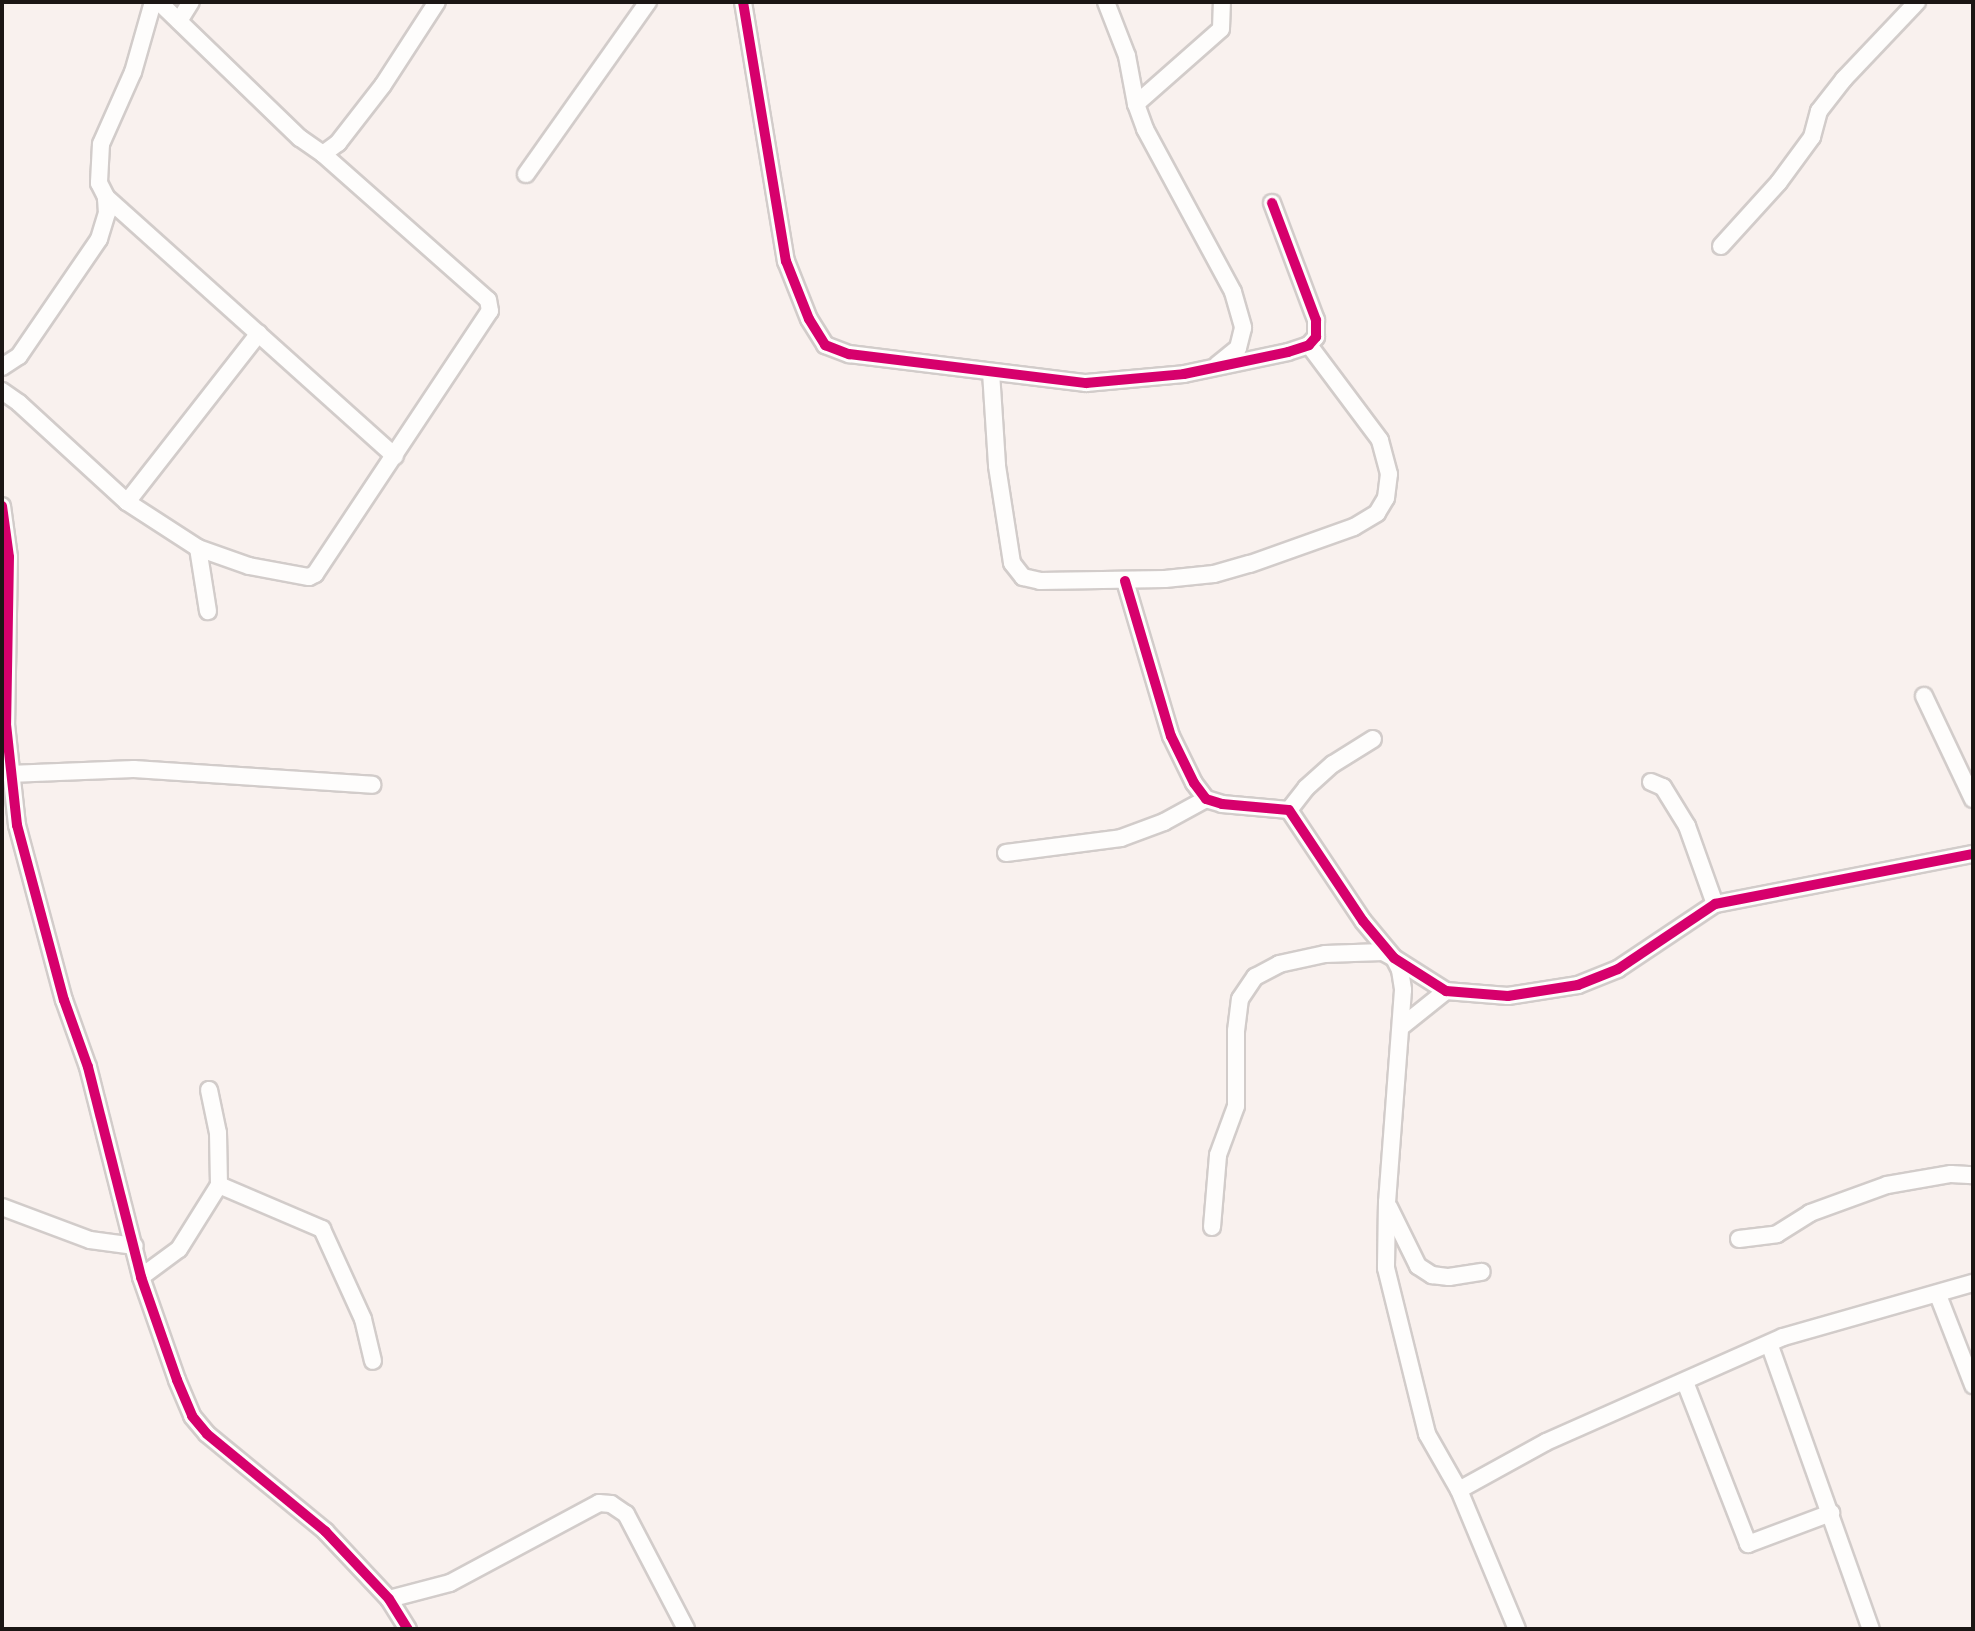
<!DOCTYPE html>
<style>
body{margin:0}
#map{position:relative;width:1975px;height:1631px;overflow:hidden;background:#f9f1ee;font-family:"Exo 2",sans-serif}
div>[style]{position:absolute}
.roads{filter:drop-shadow(2px 0 #d2ccca) drop-shadow(-2px 0 #d2ccca) drop-shadow(0 2px #d2ccca) drop-shadow(0 -2px #d2ccca)}
.minor>*{height:16px;margin:-8px;padding:0 8px;transform-origin:8px;border-radius:8px;background:#fefdfc}
.cycleway>*{height:10px;margin:-5px;padding:0 5px;transform-origin:5px;border-radius:5px;background:#d6006c}
span{translate:-50% -50%;white-space:nowrap;text-align:center;line-height:1.15;-webkit-text-stroke:7px #fef0e9;paint-order:stroke}
.frame{position:absolute;inset:0;border:4px solid #1b1614;pointer-events:none}
</style>
<div id="map">
<div class="roads">
<div class="minor">
<div style="left:153px;top:2px;width:73px;rotate:105.9deg"></div>
<div style="left:133px;top:72px;width:79px;rotate:114deg"></div>
<div style="left:101px;top:144px;width:39px;rotate:93deg"></div>
<div style="left:99px;top:183px;width:16px;rotate:63deg"></div>
<div style="left:106px;top:197px;width:388px;rotate:41.9deg"></div>
<div style="left:159px;top:2px;width:196px;rotate:44deg"></div>
<div style="left:300px;top:138px;width:28px;rotate:35deg"></div>
<div style="left:323px;top:154px;width:19px;rotate:-36deg"></div>
<div style="left:338px;top:143px;width:73px;rotate:-52.2deg"></div>
<div style="left:383px;top:85px;width:99px;rotate:-57deg"></div>
<div style="left:743px;top:2px;width:263px;rotate:80.6deg"></div>
<div style="left:786px;top:261px;width:62px;rotate:68.4deg"></div>
<div style="left:809px;top:319px;width:31px;rotate:58deg"></div>
<div style="left:825px;top:345px;width:26px;rotate:21deg"></div>
<div style="left:849px;top:354px;width:239px;rotate:7deg"></div>
<div style="left:1086px;top:383px;width:98px;rotate:-5.2deg"></div>
<div style="left:1184px;top:374px;width:106px;rotate:-11.9deg"></div>
<div style="left:1288px;top:352px;width:22px;rotate:-18deg"></div>
<div style="left:1309px;top:345px;width:11px;rotate:-49deg"></div>
<div style="left:1316px;top:337px;width:17px;rotate:-90deg"></div>
<div style="left:1316px;top:320px;width:125px;rotate:-110.6deg"></div>
<div style="left:1106px;top:2px;width:58px;rotate:68.7deg"></div>
<div style="left:1127px;top:56px;width:49px;rotate:79.4deg"></div>
<div style="left:1136px;top:104px;width:27px;rotate:70deg"></div>
<div style="left:1145px;top:129px;width:185px;rotate:61.6deg"></div>
<div style="left:1233px;top:292px;width:37px;rotate:74deg"></div>
<div style="left:1243px;top:328px;width:21px;rotate:104deg"></div>
<div style="left:1238px;top:348px;width:27px;rotate:141deg"></div>
<div style="left:179px;top:21px;width:22px;rotate:-58deg"></div>
<div style="left:1136px;top:104px;width:113px;rotate:-41.4deg"></div>
<div style="left:1221px;top:29px;width:27px;rotate:-88deg"></div>
<div style="left:526px;top:174px;width:211px;rotate:-54.7deg"></div>
<div style="left:1721px;top:246px;width:86px;rotate:-47.8deg"></div>
<div style="left:1779px;top:182px;width:56px;rotate:-53.7deg"></div>
<div style="left:1812px;top:137px;width:27px;rotate:-75deg"></div>
<div style="left:1819px;top:111px;width:41px;rotate:-52deg"></div>
<div style="left:1844px;top:79px;width:106px;rotate:-46.5deg"></div>
<div style="left:2px;top:367px;width:20px;rotate:-33deg"></div>
<div style="left:19px;top:356px;width:142px;rotate:-55.6deg"></div>
<div style="left:99px;top:239px;width:27px;rotate:-73deg"></div>
<div style="left:107px;top:213px;width:16px;rotate:-94deg"></div>
<div style="left:991px;top:372px;width:94px;rotate:86.3deg"></div>
<div style="left:997px;top:466px;width:98px;rotate:81.2deg"></div>
<div style="left:1012px;top:563px;width:18px;rotate:52deg"></div>
<div style="left:1023px;top:577px;width:17px;rotate:13deg"></div>
<div style="left:1040px;top:581px;width:125px;rotate:-0.9deg"></div>
<div style="left:1165px;top:579px;width:49px;rotate:-5.8deg"></div>
<div style="left:1214px;top:574px;width:37px;rotate:-16deg"></div>
<div style="left:1250px;top:564px;width:110px;rotate:-19.6deg"></div>
<div style="left:1354px;top:527px;width:27px;rotate:-31deg"></div>
<div style="left:1377px;top:513px;width:17px;rotate:-59deg"></div>
<div style="left:1386px;top:498px;width:24px;rotate:-83deg"></div>
<div style="left:1389px;top:474px;width:35px;rotate:-105deg"></div>
<div style="left:1380px;top:440px;width:119px;rotate:-126.8deg"></div>
<div style="left:2px;top:391px;width:21px;rotate:35deg"></div>
<div style="left:19px;top:403px;width:147px;rotate:42.5deg"></div>
<div style="left:127px;top:502px;width:85px;rotate:32.9deg"></div>
<div style="left:198px;top:548px;width:54px;rotate:19.4deg"></div>
<div style="left:249px;top:566px;width:61px;rotate:10.4deg"></div>
<div style="left:309px;top:577px;width:7px;rotate:-27deg"></div>
<div style="left:315px;top:574px;width:316px;rotate:-56.4deg"></div>
<div style="left:490px;top:311px;width:11px;rotate:-100deg"></div>
<div style="left:488px;top:300px;width:220px;rotate:-138.5deg"></div>
<div style="left:127px;top:502px;width:214px;rotate:-52deg"></div>
<div style="left:2px;top:506px;width:51px;rotate:82.2deg"></div>
<div style="left:9px;top:557px;width:167px;rotate:91deg"></div>
<div style="left:6px;top:724px;width:102px;rotate:83.8deg"></div>
<div style="left:17px;top:825px;width:181px;rotate:75deg"></div>
<div style="left:64px;top:1000px;width:71px;rotate:70.3deg"></div>
<div style="left:88px;top:1067px;width:217px;rotate:75.8deg"></div>
<div style="left:141px;top:1277px;width:109px;rotate:70.7deg"></div>
<div style="left:177px;top:1380px;width:39px;rotate:67deg"></div>
<div style="left:192px;top:1416px;width:23px;rotate:50deg"></div>
<div style="left:207px;top:1434px;width:153px;rotate:39.4deg"></div>
<div style="left:325px;top:1531px;width:93px;rotate:46.7deg"></div>
<div style="left:389px;top:1599px;width:36px;rotate:58deg"></div>
<div style="left:198px;top:548px;width:64px;rotate:81deg"></div>
<div style="left:1125px;top:581px;width:162px;rotate:73.5deg"></div>
<div style="left:1171px;top:736px;width:52px;rotate:63.9deg"></div>
<div style="left:1194px;top:783px;width:20px;rotate:53deg"></div>
<div style="left:1206px;top:799px;width:17px;rotate:17deg"></div>
<div style="left:1222px;top:804px;width:67px;rotate:5.1deg"></div>
<div style="left:1289px;top:810px;width:133px;rotate:56.3deg"></div>
<div style="left:1363px;top:921px;width:48px;rotate:50deg"></div>
<div style="left:1394px;top:958px;width:62px;rotate:32.4deg"></div>
<div style="left:1446px;top:991px;width:62px;rotate:4.6deg"></div>
<div style="left:1508px;top:996px;width:71px;rotate:-8.9deg"></div>
<div style="left:1578px;top:985px;width:43px;rotate:-21.8deg"></div>
<div style="left:1618px;top:969px;width:117px;rotate:-33.8deg"></div>
<div style="left:1715px;top:904px;width:263px;rotate:-11deg"></div>
<div style="left:1924px;top:696px;width:114px;rotate:64.6deg"></div>
<div style="left:9px;top:774px;width:125px;rotate:-2.3deg"></div>
<div style="left:134px;top:769px;width:239px;rotate:3.8deg"></div>
<div style="left:1651px;top:782px;width:13px;rotate:23deg"></div>
<div style="left:1663px;top:787px;width:46px;rotate:58.4deg"></div>
<div style="left:1687px;top:826px;width:83px;rotate:70.3deg"></div>
<div style="left:1289px;top:810px;width:28px;rotate:-52deg"></div>
<div style="left:1306px;top:788px;width:36px;rotate:-42deg"></div>
<div style="left:1333px;top:764px;width:47px;rotate:-32deg"></div>
<div style="left:1006px;top:853px;width:116px;rotate:-7.4deg"></div>
<div style="left:1121px;top:838px;width:46px;rotate:-20.4deg"></div>
<div style="left:1164px;top:822px;width:48px;rotate:-28.7deg"></div>
<div style="left:1401px;top:1027px;width:58px;rotate:-38.7deg"></div>
<div style="left:219px;top:1185px;width:112px;rotate:23.1deg"></div>
<div style="left:322px;top:1229px;width:99px;rotate:65.5deg"></div>
<div style="left:363px;top:1319px;width:43px;rotate:76.6deg"></div>
<div style="left:2px;top:1207px;width:94px;rotate:20.6deg"></div>
<div style="left:90px;top:1240px;width:45px;rotate:7.6deg"></div>
<div style="left:1389px;top:1207px;width:66px;rotate:63.8deg"></div>
<div style="left:1418px;top:1266px;width:17px;rotate:33deg"></div>
<div style="left:1432px;top:1275px;width:17px;rotate:7deg"></div>
<div style="left:1449px;top:1277px;width:33px;rotate:-9deg"></div>
<div style="left:1212px;top:1227px;width:72px;rotate:-85.2deg"></div>
<div style="left:1218px;top:1155px;width:52px;rotate:-69.8deg"></div>
<div style="left:1236px;top:1106px;width:75px;rotate:-90deg"></div>
<div style="left:1236px;top:1031px;width:32px;rotate:-83deg"></div>
<div style="left:1240px;top:999px;width:27px;rotate:-56deg"></div>
<div style="left:1255px;top:977px;width:27px;rotate:-28deg"></div>
<div style="left:1279px;top:964px;width:47px;rotate:-12.3deg"></div>
<div style="left:1325px;top:954px;width:58px;rotate:-2deg"></div>
<div style="left:1383px;top:952px;width:13px;rotate:29deg"></div>
<div style="left:1394px;top:958px;width:13px;rotate:63deg"></div>
<div style="left:1400px;top:970px;width:20px;rotate:81deg"></div>
<div style="left:1403px;top:990px;width:213px;rotate:94.3deg"></div>
<div style="left:1387px;top:1202px;width:66px;rotate:90.9deg"></div>
<div style="left:1386px;top:1268px;width:171px;rotate:76.1deg"></div>
<div style="left:1427px;top:1434px;width:64px;rotate:60.3deg"></div>
<div style="left:1459px;top:1490px;width:151px;rotate:67.4deg"></div>
<div style="left:1739px;top:1239px;width:38px;rotate:-7deg"></div>
<div style="left:1777px;top:1234px;width:39px;rotate:-32deg"></div>
<div style="left:1810px;top:1213px;width:82px;rotate:-20deg"></div>
<div style="left:1887px;top:1185px;width:65px;rotate:-9.8deg"></div>
<div style="left:1951px;top:1174px;width:22px;rotate:3deg"></div>
<div style="left:141px;top:1277px;width:47px;rotate:-36.4deg"></div>
<div style="left:179px;top:1249px;width:75px;rotate:-58deg"></div>
<div style="left:219px;top:1185px;width:52px;rotate:-91.1deg"></div>
<div style="left:218px;top:1133px;width:44px;rotate:-101.8deg"></div>
<div style="left:1938px;top:1295px;width:97px;rotate:68.7deg"></div>
<div style="left:1770px;top:1346px;width:300px;rotate:70.4deg"></div>
<div style="left:1685px;top:1382px;width:174px;rotate:68.7deg"></div>
<div style="left:1748px;top:1544px;width:89px;rotate:-20.5deg"></div>
<div style="left:1459px;top:1490px;width:99px;rotate:-28.9deg"></div>
<div style="left:1546px;top:1442px;width:259px;rotate:-23.9deg"></div>
<div style="left:1783px;top:1337px;width:198px;rotate:-15.9deg"></div>
<div style="left:389px;top:1599px;width:63px;rotate:-14.7deg"></div>
<div style="left:450px;top:1583px;width:169px;rotate:-28.2deg"></div>
<div style="left:599px;top:1503px;width:12px;rotate:5deg"></div>
<div style="left:611px;top:1504px;width:18px;rotate:34deg"></div>
<div style="left:626px;top:1514px;width:130px;rotate:62.4deg"></div>
</div>
</div>
<div class="cycleway">
<div style="left:743px;top:2px;width:263px;rotate:80.6deg"></div>
<div style="left:786px;top:261px;width:62px;rotate:68.4deg"></div>
<div style="left:809px;top:319px;width:31px;rotate:58deg"></div>
<div style="left:825px;top:345px;width:26px;rotate:21deg"></div>
<div style="left:849px;top:354px;width:239px;rotate:7deg"></div>
<div style="left:1086px;top:383px;width:98px;rotate:-5.2deg"></div>
<div style="left:1184px;top:374px;width:106px;rotate:-11.9deg"></div>
<div style="left:1288px;top:352px;width:22px;rotate:-18deg"></div>
<div style="left:1309px;top:345px;width:11px;rotate:-49deg"></div>
<div style="left:1316px;top:337px;width:17px;rotate:-90deg"></div>
<div style="left:1316px;top:320px;width:125px;rotate:-110.6deg"></div>
<div style="left:2px;top:506px;width:51px;rotate:82.2deg"></div>
<div style="left:9px;top:557px;width:167px;rotate:91deg"></div>
<div style="left:6px;top:724px;width:102px;rotate:83.8deg"></div>
<div style="left:17px;top:825px;width:181px;rotate:75deg"></div>
<div style="left:64px;top:1000px;width:71px;rotate:70.3deg"></div>
<div style="left:88px;top:1067px;width:217px;rotate:75.8deg"></div>
<div style="left:141px;top:1277px;width:109px;rotate:70.7deg"></div>
<div style="left:177px;top:1380px;width:39px;rotate:67deg"></div>
<div style="left:192px;top:1416px;width:23px;rotate:50deg"></div>
<div style="left:207px;top:1434px;width:153px;rotate:39.4deg"></div>
<div style="left:325px;top:1531px;width:93px;rotate:46.7deg"></div>
<div style="left:389px;top:1599px;width:36px;rotate:58deg"></div>
<div style="left:1125px;top:581px;width:162px;rotate:73.5deg"></div>
<div style="left:1171px;top:736px;width:52px;rotate:63.9deg"></div>
<div style="left:1194px;top:783px;width:20px;rotate:53deg"></div>
<div style="left:1206px;top:799px;width:17px;rotate:17deg"></div>
<div style="left:1222px;top:804px;width:67px;rotate:5.1deg"></div>
<div style="left:1289px;top:810px;width:133px;rotate:56.3deg"></div>
<div style="left:1363px;top:921px;width:48px;rotate:50deg"></div>
<div style="left:1394px;top:958px;width:62px;rotate:32.4deg"></div>
<div style="left:1446px;top:991px;width:62px;rotate:4.6deg"></div>
<div style="left:1508px;top:996px;width:71px;rotate:-8.9deg"></div>
<div style="left:1578px;top:985px;width:43px;rotate:-21.8deg"></div>
<div style="left:1618px;top:969px;width:117px;rotate:-33.8deg"></div>
<div style="left:1715px;top:904px;width:263px;rotate:-11deg"></div>
</div>
<div class="frame"></div>
</div>
